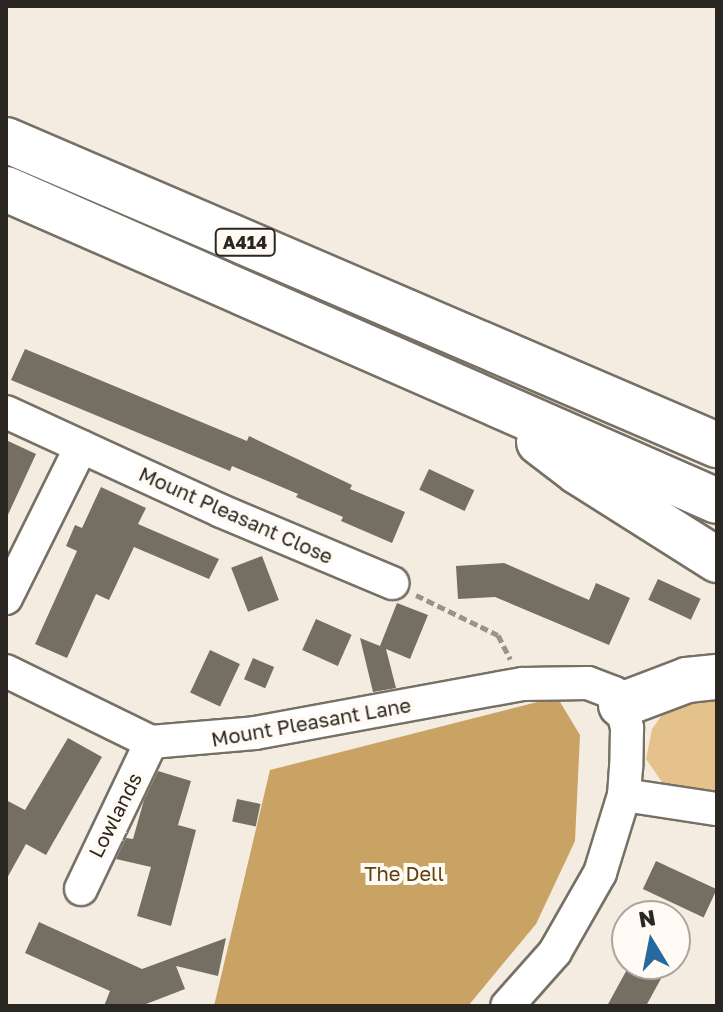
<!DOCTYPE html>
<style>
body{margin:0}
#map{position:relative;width:723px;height:1012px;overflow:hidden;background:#f4ece0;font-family:"Golos Text",sans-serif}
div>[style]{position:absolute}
.green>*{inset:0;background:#e5c28b}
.forest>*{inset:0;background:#c9a364}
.building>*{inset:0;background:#756e63;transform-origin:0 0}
.path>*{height:5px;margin-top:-2.5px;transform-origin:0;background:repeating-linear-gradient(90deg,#99948b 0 8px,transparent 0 12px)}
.roads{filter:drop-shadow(2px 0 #777065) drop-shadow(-2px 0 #777065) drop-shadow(0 2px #777065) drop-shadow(0 -2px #777065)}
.street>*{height:32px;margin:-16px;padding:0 16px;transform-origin:16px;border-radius:16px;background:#fff}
.highway>*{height:44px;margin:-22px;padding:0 22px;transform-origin:22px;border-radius:22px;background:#fff}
span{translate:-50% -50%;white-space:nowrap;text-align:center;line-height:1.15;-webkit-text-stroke:8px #fffaf3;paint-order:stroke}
.shield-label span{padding:2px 6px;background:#fffaf3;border:2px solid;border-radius:6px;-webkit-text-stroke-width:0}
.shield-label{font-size:18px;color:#2a2722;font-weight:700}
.street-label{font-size:20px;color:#2a2722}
.park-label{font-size:20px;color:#5c4210}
.frame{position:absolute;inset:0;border:8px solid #2a2722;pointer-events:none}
.north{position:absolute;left:611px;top:900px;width:80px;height:80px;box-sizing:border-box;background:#fffaf3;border:2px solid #aaa69f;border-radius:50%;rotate:350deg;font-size:22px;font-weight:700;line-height:32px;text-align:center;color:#2a2722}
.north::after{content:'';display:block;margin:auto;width:28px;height:36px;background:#26699e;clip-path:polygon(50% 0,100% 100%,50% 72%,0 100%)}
</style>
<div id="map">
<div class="green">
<div style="clip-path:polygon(700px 697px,717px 697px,717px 793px,664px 785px,646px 759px,652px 729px,667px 708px)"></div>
</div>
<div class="forest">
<div style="clip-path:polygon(557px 697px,580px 735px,575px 841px,536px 924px,468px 1006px,214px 1006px,270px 770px)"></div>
</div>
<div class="building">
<div style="clip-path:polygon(25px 349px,247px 441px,249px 436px,352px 485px,350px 489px,405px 512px,392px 543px,341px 521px,343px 517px,296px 497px,298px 494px,232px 466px,230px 471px,11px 380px)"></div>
<div style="clip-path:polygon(6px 440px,36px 454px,6px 519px)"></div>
<div style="left:429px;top:469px;width:50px;height:23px;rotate:25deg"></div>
<div style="clip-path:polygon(101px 487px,146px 508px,138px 524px,219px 559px,209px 579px,134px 547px,109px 600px,96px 594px,67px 658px,35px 644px,77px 551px,66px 546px,75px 525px,82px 528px)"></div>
<div style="left:262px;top:556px;width:47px;height:33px;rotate:69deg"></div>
<div style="clip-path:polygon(504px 563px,589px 600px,596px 583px,630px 598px,609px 645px,495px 597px,458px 599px,456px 566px)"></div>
<div style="left:658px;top:579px;width:47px;height:23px;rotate:25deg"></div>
<div style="clip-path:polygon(397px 603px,428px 615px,410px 659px,386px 649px,396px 688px,373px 692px,360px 638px,380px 646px)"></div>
<div style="left:316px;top:619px;width:39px;height:34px;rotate:24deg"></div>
<div style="left:210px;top:650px;width:33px;height:47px;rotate:25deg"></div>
<div style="left:253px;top:658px;width:23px;height:23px;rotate:23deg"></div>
<div style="clip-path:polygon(68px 738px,102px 757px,46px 855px,26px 844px,6px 880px,6px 800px,25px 810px)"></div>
<div style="clip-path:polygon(158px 771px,191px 781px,178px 825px,196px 830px,171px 926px,137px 916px,151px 867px,116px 859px,126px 838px,133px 839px,144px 800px)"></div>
<div style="left:237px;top:799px;width:24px;height:23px;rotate:12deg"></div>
<div style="left:656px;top:861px;width:67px;height:31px;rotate:25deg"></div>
<div style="clip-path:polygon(39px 922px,142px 969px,226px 938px,218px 976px,176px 966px,185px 989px,141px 1006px,104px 1006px,110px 991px,25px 953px)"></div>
<div style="clip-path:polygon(630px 964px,669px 964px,646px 1006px,607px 1006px)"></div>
</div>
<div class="path">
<div style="left:416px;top:595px;width:91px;rotate:26deg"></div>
<div style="left:498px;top:635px;width:27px;rotate:63deg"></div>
</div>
<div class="roads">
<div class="street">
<div style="left:6px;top:412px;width:237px;rotate:24.7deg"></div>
<div style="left:221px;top:511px;width:186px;rotate:22.8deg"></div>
<div style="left:6px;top:598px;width:169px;rotate:-63.6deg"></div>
<div style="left:6px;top:671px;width:161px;rotate:26.1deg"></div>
<div style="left:151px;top:742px;width:104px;rotate:-4.9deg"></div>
<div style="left:255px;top:733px;width:272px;rotate:-10.4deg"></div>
<div style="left:523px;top:684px;width:65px;rotate:-0.9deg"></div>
<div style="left:588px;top:683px;width:28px;rotate:21deg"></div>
<div style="left:614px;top:693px;width:14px;rotate:60deg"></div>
<div style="left:621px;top:705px;width:24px;rotate:75deg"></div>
<div style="left:627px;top:728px;width:39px;rotate:91deg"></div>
<div style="left:626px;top:767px;width:28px;rotate:94deg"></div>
<div style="left:624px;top:795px;width:82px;rotate:107.1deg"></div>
<div style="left:600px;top:873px;width:91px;rotate:119.7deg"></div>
<div style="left:555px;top:952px;width:72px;rotate:131.6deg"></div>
<div style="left:624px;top:795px;width:94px;rotate:8.6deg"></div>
<div style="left:81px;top:889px;width:163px;rotate:-64.5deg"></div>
</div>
<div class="highway">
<div style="left:6px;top:140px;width:774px;rotate:23.22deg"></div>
<div style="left:6px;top:189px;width:776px;rotate:23.69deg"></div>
<div style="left:539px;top:442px;width:49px;rotate:37.6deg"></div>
<div style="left:578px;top:472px;width:165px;rotate:32.3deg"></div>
<div style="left:621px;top:705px;width:71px;rotate:-20.7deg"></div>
<div style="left:687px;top:680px;width:30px;rotate:-6deg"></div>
</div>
</div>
<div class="shield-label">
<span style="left:245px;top:242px">A414</span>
</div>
<div class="street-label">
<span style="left:236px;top:515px;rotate:24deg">Mount Pleasant Close</span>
<span style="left:311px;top:722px;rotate:-10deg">Mount Pleasant Lane</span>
<span style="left:115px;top:815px;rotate:-63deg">Lowlands</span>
</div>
<div class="park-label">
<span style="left:404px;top:873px">The Dell</span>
</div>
<div class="frame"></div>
<div class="north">N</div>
</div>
